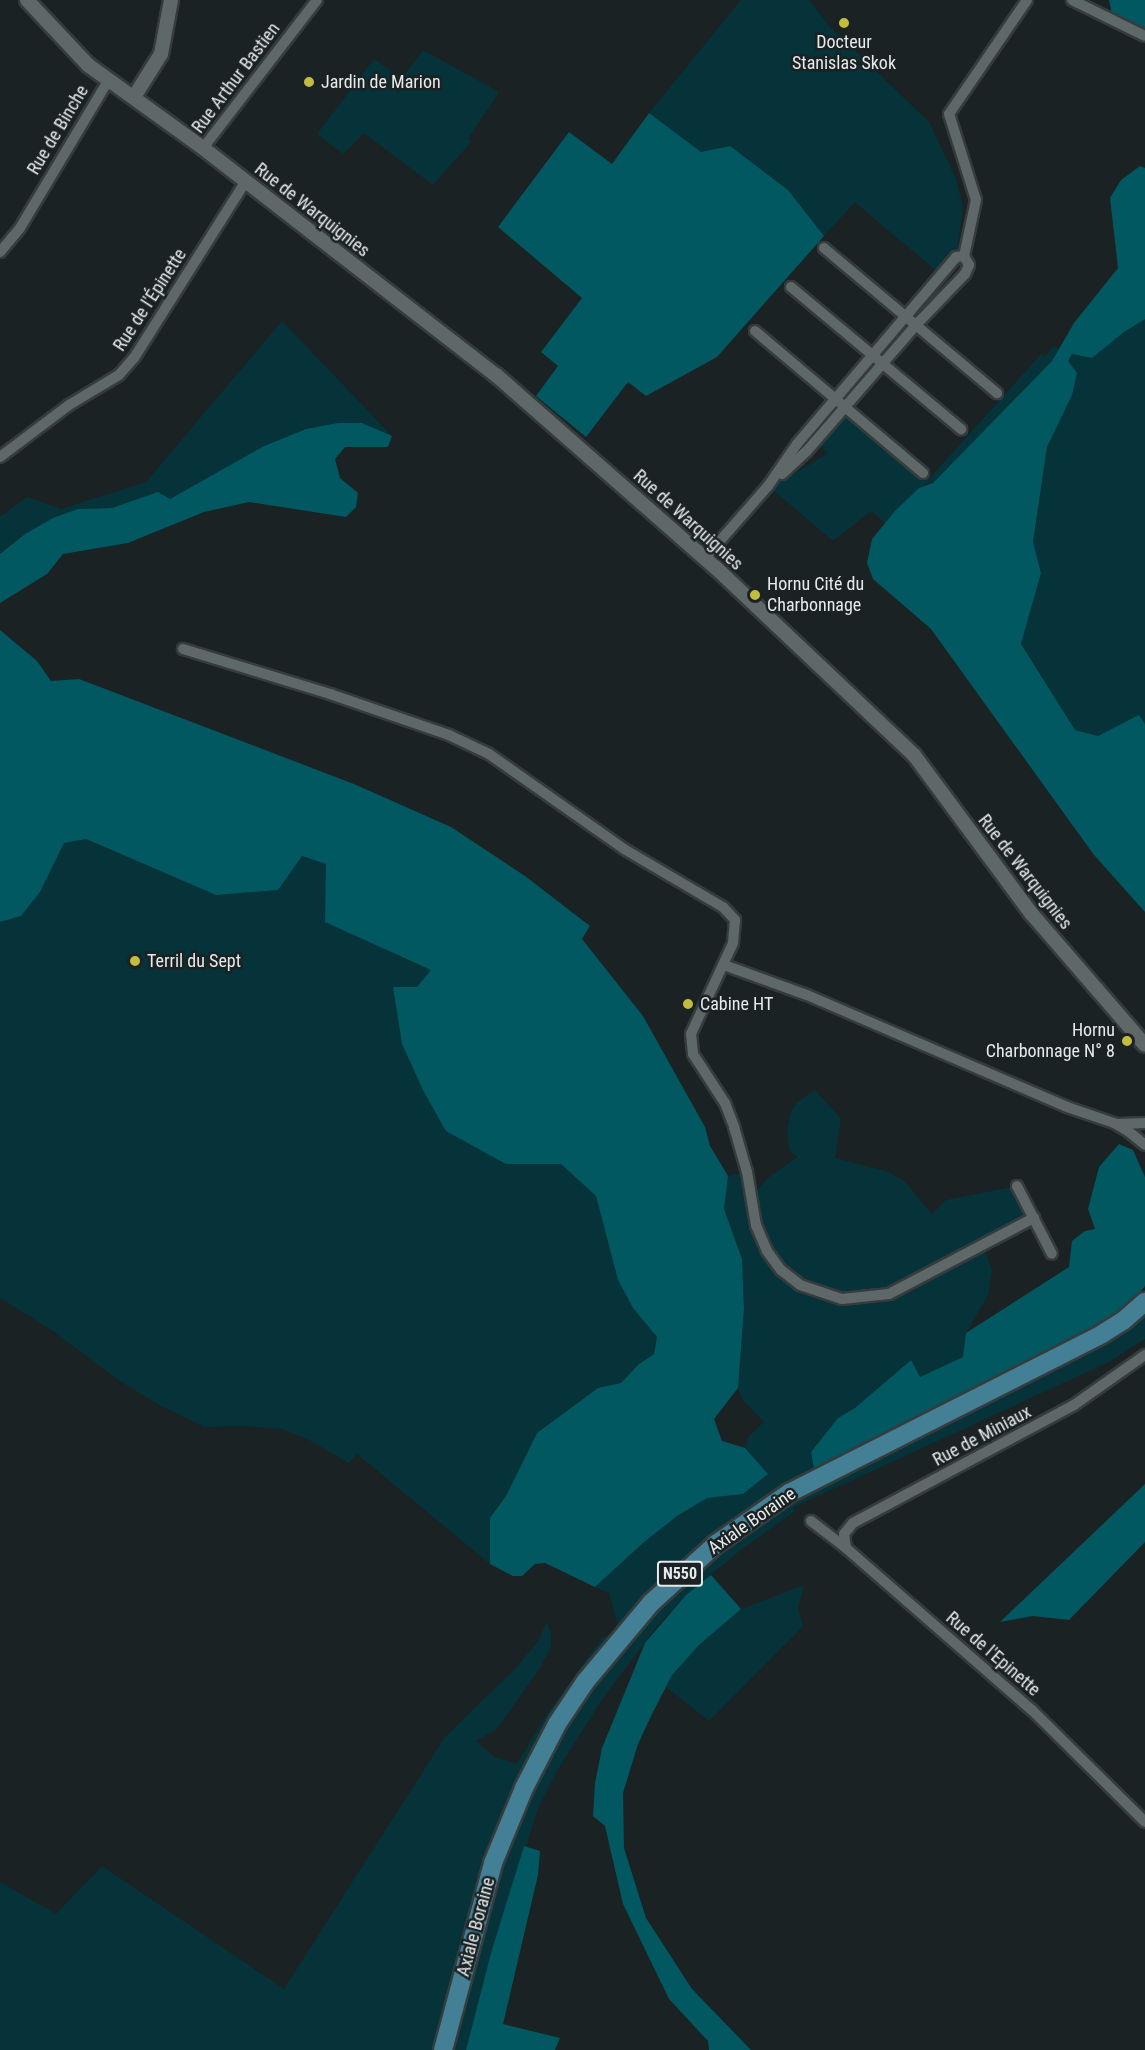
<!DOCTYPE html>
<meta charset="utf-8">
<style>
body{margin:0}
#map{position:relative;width:1145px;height:2050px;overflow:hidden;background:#1a2223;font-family:"Roboto Condensed",sans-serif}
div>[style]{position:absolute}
.green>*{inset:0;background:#053339}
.forest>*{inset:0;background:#015861}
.roads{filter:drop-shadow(2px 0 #363c3d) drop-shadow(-2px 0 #363c3d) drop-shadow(0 2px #363c3d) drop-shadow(0 -2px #363c3d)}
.minor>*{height:10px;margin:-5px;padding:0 5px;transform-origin:5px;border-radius:5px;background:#5f6869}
.tertiary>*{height:14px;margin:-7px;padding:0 7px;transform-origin:7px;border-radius:7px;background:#5f6869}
.primary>*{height:18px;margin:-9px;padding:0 9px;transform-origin:9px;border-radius:9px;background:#438096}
.dots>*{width:16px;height:16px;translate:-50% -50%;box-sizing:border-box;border:3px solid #1a2223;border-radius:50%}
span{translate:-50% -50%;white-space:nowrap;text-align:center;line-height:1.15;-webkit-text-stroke:5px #1a2223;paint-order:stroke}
.shield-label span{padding:2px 4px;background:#1a2223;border:2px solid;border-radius:4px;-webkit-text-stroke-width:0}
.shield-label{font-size:16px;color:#e5eaeb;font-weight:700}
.poi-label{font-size:18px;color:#e5eaeb}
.left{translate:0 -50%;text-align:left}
.right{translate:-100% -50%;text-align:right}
.street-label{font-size:18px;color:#e5eaeb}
</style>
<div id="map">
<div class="green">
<div style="clip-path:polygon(741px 0,809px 0,828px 25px,929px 122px,956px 179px,963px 208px,956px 257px,941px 275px,855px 202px,824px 236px,788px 190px,730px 146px,701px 152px,649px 113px)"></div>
<div style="clip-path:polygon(423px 50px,499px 92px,468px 139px,471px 142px,433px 185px,364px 133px,343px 154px,317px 134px,374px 59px,402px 78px)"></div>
<div style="clip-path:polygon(1145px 319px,1145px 724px,1139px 716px,1098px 736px,1075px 730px,1021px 644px,1041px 573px,1033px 542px,1047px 447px,1072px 395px,1067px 362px,1071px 354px,1092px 358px,1124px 332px)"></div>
<div style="clip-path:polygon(282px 321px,392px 436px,362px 423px,306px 429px,264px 446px,170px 499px,134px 502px,112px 508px,78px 509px,25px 534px,0 554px,0 517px,27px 497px,61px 509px,146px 482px)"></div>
<div style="clip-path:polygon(1054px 346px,1059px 349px,1052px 361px,933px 483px,926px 484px,885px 523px,871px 511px,833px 541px,768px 486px,779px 476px,786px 479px,828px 453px,815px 442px,845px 407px,929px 479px,1041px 354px,1045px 356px)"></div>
<div style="clip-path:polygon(86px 839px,216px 895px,278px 890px,301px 856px,326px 864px,328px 890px,395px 954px,432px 970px,417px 987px,393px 987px,402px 1044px,506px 1164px,561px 1164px,596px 1196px,618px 1280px,633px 1308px,657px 1337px,654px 1354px,639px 1364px,621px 1383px,598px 1388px,537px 1433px,506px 1496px,490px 1518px,490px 1564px,357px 1454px,349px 1463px,309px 1440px,282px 1429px,245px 1426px,204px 1427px,159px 1405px,120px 1381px,50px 1329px,0 1298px,0 922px,21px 916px,40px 892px,64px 843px)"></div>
<div style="clip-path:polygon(815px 1090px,841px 1119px,835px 1158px,889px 1172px,905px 1182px,932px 1214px,946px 1200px,1017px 1186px,1034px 1218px,983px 1245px,992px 1271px,988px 1295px,966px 1333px,963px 1357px,920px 1377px,911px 1360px,855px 1408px,838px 1418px,811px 1452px,814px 1469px,783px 1487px,792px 1501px,1117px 1337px,1145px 1314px,1145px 1339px,1107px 1363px,794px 1507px,795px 1511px,741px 1550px,686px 1595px,658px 1625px,601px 1701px,557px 1771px,539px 1806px,491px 1953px,466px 2050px,0 2050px,0 1882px,56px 1914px,102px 1866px,284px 1989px,445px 1737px,516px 1668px,538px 1641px,547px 1621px,551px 1634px,551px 1647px,540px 1668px,497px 1729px,476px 1741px,494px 1757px,517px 1764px,547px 1714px,603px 1637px,621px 1636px,609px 1593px,595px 1587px,643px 1543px,677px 1516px,707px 1498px,743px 1494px,768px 1474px,745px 1448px,748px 1437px,764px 1422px,741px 1398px,738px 1388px,744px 1309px,742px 1259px,724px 1209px,728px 1176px,747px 1172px,752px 1195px,769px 1177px,798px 1157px,789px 1150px,787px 1130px,791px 1112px,797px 1102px)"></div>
<div style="clip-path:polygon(804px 1585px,798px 1608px,803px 1626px,709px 1721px,666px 1687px,672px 1675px,699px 1645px,741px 1609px)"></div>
</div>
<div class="forest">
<div style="clip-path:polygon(1109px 0,1145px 0,1145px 36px,1113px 20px)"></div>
<div style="clip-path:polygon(649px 113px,701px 152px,730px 146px,788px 190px,824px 236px,717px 357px,646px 396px,628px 382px,586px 437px,536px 396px,558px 366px,541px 352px,582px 298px,498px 227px,569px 132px,612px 164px)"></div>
<div style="clip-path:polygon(1140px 166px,1145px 168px,1145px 319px,1124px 332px,1092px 358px,1072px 354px,1068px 361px,1077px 373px,1072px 395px,1047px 447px,1033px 542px,1041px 573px,1021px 644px,1075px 730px,1098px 736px,1139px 715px,1145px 724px,1145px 912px,1094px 855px,931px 629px,873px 579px,867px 563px,872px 539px,895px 511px,919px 488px,933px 483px,1052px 361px,1074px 323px,1118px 268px,1110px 198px,1121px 180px)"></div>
<div style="clip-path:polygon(338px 423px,362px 423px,392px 436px,388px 447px,345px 447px,335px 459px,340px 478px,358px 493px,356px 507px,346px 517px,249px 502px,204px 512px,128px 543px,63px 554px,47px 574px,0 603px,0 554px,25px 534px,53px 518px,78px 509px,112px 508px,158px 492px,170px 499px,264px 446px,306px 429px)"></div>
<div style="clip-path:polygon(0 630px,37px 661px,51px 681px,79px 679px,354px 784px,451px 827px,525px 876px,590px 926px,582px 939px,643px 1016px,705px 1127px,710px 1146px,728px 1176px,724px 1209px,742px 1259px,744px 1309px,738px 1388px,714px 1419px,722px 1441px,745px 1448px,768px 1474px,743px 1494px,707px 1498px,677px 1516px,643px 1543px,595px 1587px,545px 1563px,535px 1564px,522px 1576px,513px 1576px,490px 1564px,490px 1518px,506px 1496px,537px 1433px,598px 1388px,621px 1383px,639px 1364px,654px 1354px,657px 1337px,633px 1308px,618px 1280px,596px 1196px,561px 1164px,506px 1164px,446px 1131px,424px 1092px,402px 1044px,393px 987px,417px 987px,431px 970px,325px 922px,326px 864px,302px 856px,278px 890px,216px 895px,86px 839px,64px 843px,40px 892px,21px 916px,0 922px)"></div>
<div style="clip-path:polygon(1119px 1144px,1133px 1150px,1145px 1177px,1145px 1286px,1133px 1301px,1105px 1325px,814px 1469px,811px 1452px,838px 1418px,855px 1408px,911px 1360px,920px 1377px,963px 1357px,966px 1333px,1069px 1267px,1072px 1241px,1085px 1231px,1095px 1229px,1088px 1209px,1099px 1167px)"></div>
<div style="clip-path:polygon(1145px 1484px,1145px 1542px,1069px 1620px,1033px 1616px,1000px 1622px)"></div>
<div style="clip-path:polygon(711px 1575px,741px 1609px,699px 1645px,672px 1675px,652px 1714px,638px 1744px,623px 1793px,624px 1848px,646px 1918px,692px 1989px,751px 2050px,709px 2050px,708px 2041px,669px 1999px,623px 1904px,605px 1826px,593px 1816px,595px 1783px,602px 1748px,645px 1643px,686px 1595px)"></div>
<div style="clip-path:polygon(524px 1846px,540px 1851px,538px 1875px,503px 2024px,560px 2038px,555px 2050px,466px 2050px,491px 1953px)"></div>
</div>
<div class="roads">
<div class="minor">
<div style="left:1072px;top:0;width:81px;rotate:26.3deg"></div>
<div style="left:203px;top:148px;width:187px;rotate:-52.4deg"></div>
<div style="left:824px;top:248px;width:226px;rotate:40deg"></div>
<div style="left:0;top:252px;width:31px;rotate:-50deg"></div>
<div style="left:20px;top:228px;width:174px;rotate:-59.1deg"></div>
<div style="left:964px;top:256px;width:57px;rotate:-77.9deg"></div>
<div style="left:976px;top:200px;width:90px;rotate:-107.4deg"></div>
<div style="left:949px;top:114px;width:138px;rotate:-55.6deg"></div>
<div style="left:791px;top:287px;width:222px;rotate:39.9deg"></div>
<div style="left:755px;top:331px;width:220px;rotate:40.2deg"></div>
<div style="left:0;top:457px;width:86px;rotate:-37deg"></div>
<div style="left:69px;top:405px;width:58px;rotate:-31deg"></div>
<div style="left:119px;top:375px;width:23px;rotate:-49deg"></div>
<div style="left:134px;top:358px;width:209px;rotate:-57.7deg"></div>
<div style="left:782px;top:474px;width:33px;rotate:-43deg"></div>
<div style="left:806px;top:452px;width:168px;rotate:-49.1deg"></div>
<div style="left:916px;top:325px;width:71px;rotate:-46.1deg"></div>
<div style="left:965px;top:274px;width:10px;rotate:-66deg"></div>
<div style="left:969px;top:265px;width:10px;rotate:-119deg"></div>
<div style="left:705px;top:558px;width:96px;rotate:-48.8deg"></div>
<div style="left:768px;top:486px;width:51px;rotate:-55.4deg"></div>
<div style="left:797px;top:444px;width:245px;rotate:-49.6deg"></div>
<div style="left:956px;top:257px;width:8px;rotate:-7deg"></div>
<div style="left:183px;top:649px;width:154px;rotate:17deg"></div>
<div style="left:330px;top:694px;width:126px;rotate:19deg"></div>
<div style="left:449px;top:735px;width:44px;rotate:25.4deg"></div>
<div style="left:489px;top:754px;width:165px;rotate:35.1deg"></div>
<div style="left:624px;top:849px;width:115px;rotate:30.4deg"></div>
<div style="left:723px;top:907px;width:18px;rotate:47deg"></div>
<div style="left:735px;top:920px;width:23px;rotate:95deg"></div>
<div style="left:733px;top:943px;width:100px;rotate:114.8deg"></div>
<div style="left:691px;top:1034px;width:20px;rotate:84deg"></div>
<div style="left:693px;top:1054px;width:59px;rotate:56.9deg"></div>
<div style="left:725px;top:1103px;width:26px;rotate:69deg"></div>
<div style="left:734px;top:1127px;width:47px;rotate:73.9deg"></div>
<div style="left:747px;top:1172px;width:54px;rotate:80.4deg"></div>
<div style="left:756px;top:1225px;width:28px;rotate:67deg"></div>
<div style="left:767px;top:1251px;width:24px;rotate:54deg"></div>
<div style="left:781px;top:1270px;width:24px;rotate:38deg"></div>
<div style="left:800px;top:1285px;width:44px;rotate:18.4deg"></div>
<div style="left:842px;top:1299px;width:47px;rotate:-6.1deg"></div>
<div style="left:889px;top:1294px;width:164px;rotate:-27.7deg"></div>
<div style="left:724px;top:965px;width:88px;rotate:19.9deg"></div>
<div style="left:807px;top:995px;width:283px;rotate:23.3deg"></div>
<div style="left:1067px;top:1107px;width:50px;rotate:18.8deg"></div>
<div style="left:1114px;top:1123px;width:16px;rotate:30deg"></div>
<div style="left:1128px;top:1131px;width:22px;rotate:39deg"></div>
<div style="left:1119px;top:1124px;width:26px;rotate:-2deg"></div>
<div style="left:1017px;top:1186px;width:76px;rotate:62.8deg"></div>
<div style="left:811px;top:1521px;width:44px;rotate:37.6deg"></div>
<div style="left:846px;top:1548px;width:247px;rotate:41.1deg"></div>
<div style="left:1032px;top:1710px;width:159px;rotate:44.7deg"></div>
<div style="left:846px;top:1548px;width:14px;rotate:-98deg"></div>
<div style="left:844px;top:1534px;width:14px;rotate:-51deg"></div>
<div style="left:853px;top:1523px;width:251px;rotate:-28.1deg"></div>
<div style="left:1074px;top:1405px;width:87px;rotate:-35.2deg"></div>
</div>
<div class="tertiary">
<div style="left:27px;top:0;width:89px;rotate:46.8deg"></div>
<div style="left:88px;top:65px;width:142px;rotate:35.8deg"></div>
<div style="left:203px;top:148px;width:371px;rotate:37.8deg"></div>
<div style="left:496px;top:375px;width:293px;rotate:41.3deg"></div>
<div style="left:716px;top:568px;width:272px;rotate:43.4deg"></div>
<div style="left:914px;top:755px;width:197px;rotate:53.5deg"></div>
<div style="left:1031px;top:913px;width:174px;rotate:49.2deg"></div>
<div style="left:134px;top:97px;width:51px;rotate:-57.9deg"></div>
<div style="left:161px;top:54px;width:55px;rotate:-79.5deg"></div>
</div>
<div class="primary">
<div style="left:443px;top:2050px;width:194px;rotate:-75deg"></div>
<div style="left:493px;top:1863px;width:81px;rotate:-67.5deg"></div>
<div style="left:524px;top:1788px;width:72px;rotate:-62.7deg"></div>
<div style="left:557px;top:1724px;width:50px;rotate:-56.3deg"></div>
<div style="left:585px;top:1682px;width:103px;rotate:-50.1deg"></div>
<div style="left:651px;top:1603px;width:88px;rotate:-42.2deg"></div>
<div style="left:716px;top:1544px;width:89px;rotate:-34.9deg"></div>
<div style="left:789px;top:1493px;width:351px;rotate:-26.9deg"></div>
<div style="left:1102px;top:1334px;width:26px;rotate:-32deg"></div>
<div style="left:1124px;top:1320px;width:28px;rotate:-41deg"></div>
</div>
</div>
<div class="dots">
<div style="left:844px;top:23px;background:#c2bd3f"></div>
<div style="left:309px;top:82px;background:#c2bd3f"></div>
<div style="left:755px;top:595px;background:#c2bd3f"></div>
<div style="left:135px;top:961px;background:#c2bd3f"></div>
<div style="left:688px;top:1004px;background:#c2bd3f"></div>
<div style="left:1127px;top:1041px;background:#c2bd3f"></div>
</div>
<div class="shield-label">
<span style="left:680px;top:1574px">N550</span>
</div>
<div class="poi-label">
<span style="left:844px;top:53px">Docteur<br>Stanislas Skok</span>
<span class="left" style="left:321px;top:82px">Jardin de Marion</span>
<span class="left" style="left:767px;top:595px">Hornu Cité du<br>Charbonnage</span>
<span class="left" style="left:147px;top:961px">Terril du Sept</span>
<span class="left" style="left:700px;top:1004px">Cabine HT</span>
<span class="right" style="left:1115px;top:1041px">Hornu<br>Charbonnage N° 8</span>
</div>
<div class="street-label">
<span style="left:236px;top:78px;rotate:-53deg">Rue Arthur Bastien</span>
<span style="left:58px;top:130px;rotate:-59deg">Rue de Binche</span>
<span style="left:312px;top:210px;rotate:38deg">Rue de Warquignies</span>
<span style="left:150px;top:300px;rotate:-57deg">Rue de l'Épinette</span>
<span style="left:688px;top:520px;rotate:42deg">Rue de Warquignies</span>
<span style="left:1025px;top:872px;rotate:52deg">Rue de Warquignies</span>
<span style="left:982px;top:1436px;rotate:-28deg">Rue de Miniaux</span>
<span style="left:752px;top:1521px;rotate:-35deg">Axiale Boraine</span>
<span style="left:993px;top:1654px;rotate:41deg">Rue de l'Epinette</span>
<span style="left:476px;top:1927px;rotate:-75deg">Axiale Boraine</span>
</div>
</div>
